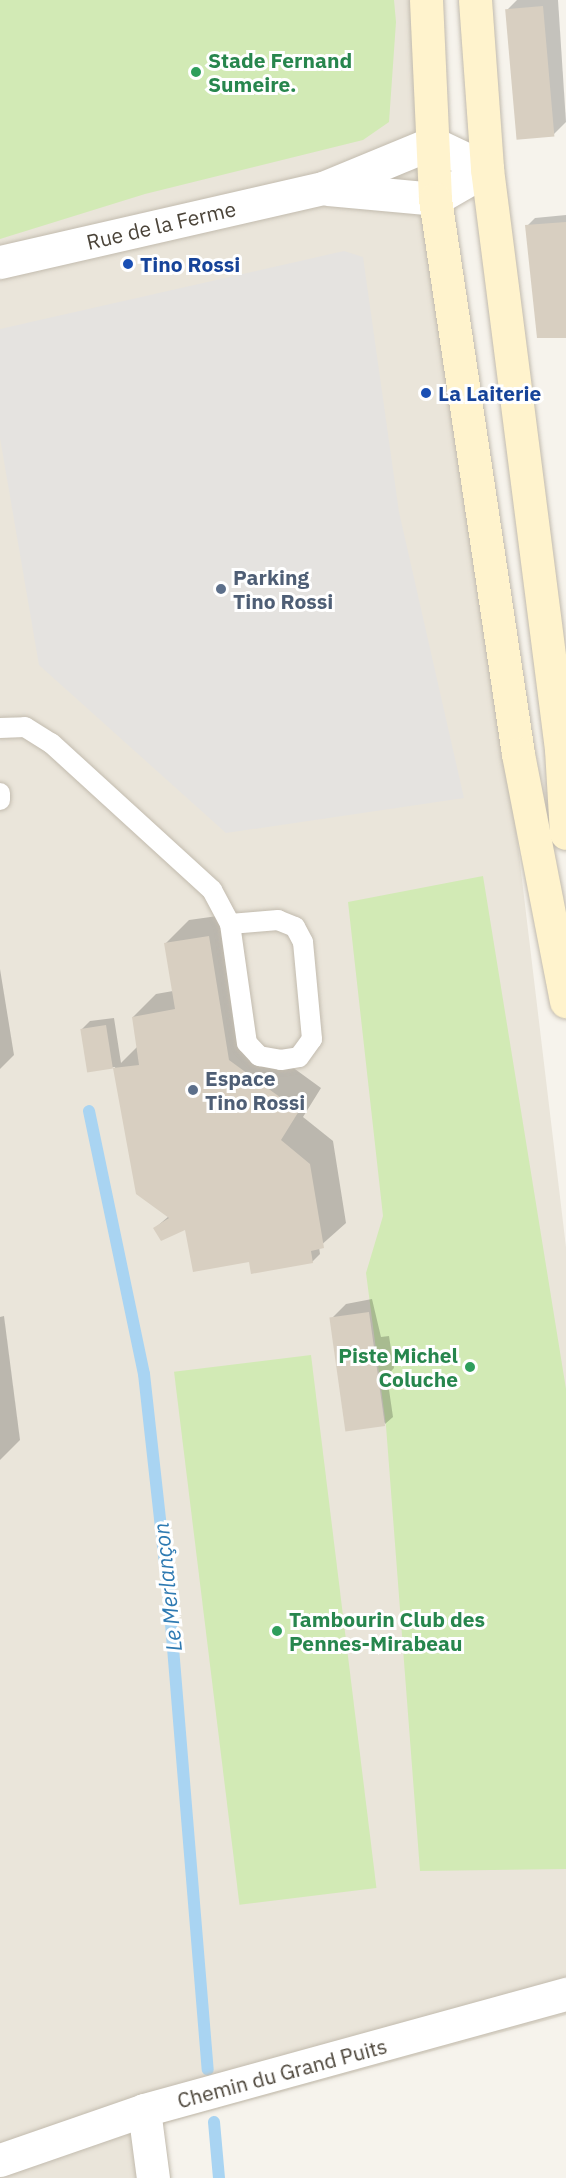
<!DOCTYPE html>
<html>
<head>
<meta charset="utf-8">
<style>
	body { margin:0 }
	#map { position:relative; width:566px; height:2178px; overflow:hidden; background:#f6f3ec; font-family:"IBM Plex Sans",sans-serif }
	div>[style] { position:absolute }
	.residential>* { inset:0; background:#eae5da }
	.green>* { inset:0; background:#d2eab5; transform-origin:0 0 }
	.parking>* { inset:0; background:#e5e3e0 }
	.shadow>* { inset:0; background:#0003 }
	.stream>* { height:12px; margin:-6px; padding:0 6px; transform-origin:6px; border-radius:6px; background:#a9d4f2 }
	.building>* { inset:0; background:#d8cfc1; transform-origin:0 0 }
	.roads { filter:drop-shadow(0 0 2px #c2bbae) drop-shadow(0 0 2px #c2bbae) }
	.service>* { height:20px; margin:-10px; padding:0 10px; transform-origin:10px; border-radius:10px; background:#fff }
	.minor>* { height:33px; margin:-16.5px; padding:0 16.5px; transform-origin:16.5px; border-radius:16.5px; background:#fff }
	.tertiary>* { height:33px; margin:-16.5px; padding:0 16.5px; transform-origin:16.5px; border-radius:16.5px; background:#fff }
	.secondary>* { height:33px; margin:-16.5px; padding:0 16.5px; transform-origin:16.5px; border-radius:16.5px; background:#fff3cd }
	.dots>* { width:16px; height:16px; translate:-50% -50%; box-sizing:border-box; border:3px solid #fff; border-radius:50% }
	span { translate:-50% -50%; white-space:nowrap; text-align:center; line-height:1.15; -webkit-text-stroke:6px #fff; paint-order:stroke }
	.leisure-label { font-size:21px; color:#27864d; font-weight:700 }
	.left { translate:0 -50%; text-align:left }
	.right { translate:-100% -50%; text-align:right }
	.street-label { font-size:21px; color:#4b4439 }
	.transit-label { font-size:21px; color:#164399; font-weight:700 }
	.service-label { font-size:21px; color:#4e5e75; font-weight:700 }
	.water-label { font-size:22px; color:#2e7ab2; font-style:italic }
</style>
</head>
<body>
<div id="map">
	<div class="residential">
		<i style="clip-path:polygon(0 0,428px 0,446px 245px,566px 1247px,566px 2015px,163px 2124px,171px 2178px,0 2178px)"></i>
	</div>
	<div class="green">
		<i style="clip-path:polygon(0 0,394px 0,396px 22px,389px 122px,363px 140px,145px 194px,0 239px)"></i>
		<i style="clip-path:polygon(483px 876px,566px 1389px,566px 1869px,420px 1871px,386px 1426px,366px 1273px,383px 1216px,348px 902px)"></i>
		<i style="left:311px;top:1355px;width:537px;height:138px;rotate:83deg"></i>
	</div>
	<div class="parking">
		<i style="clip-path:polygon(344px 251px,363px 257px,399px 512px,464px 798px,226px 833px,39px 665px,0 438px,0 329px)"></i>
	</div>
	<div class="shadow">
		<i style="clip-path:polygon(517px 0,558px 0,566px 122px,554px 134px,506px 11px)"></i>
		<i style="clip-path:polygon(566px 215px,566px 336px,527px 226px,535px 218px)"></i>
		<i style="clip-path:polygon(232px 914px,251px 1037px,321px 1088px,303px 1117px,333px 1141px,346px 1223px,319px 1247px,320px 1254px,312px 1262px,250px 1262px,186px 1229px,155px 1228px,169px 1216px,137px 1193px,115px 1067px,89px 1070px,82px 1029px,90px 1021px,114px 1018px,121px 1063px,138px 1046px,133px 1017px,156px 994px,173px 991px,166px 943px,189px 920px)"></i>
		<i style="clip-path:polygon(0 969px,14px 1055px,0 1069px)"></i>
		<i style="clip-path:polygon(372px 1299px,381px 1337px,389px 1336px,394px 1368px,387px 1376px,393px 1417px,385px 1424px,331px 1319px,346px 1304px)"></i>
		<i style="clip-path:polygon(4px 1316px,20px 1440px,0 1460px,0 1317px)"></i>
	</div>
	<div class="stream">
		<i style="left:89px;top:1111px;width:269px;rotate:78.2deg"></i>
		<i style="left:144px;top:1374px;width:226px;rotate:83.7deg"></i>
		<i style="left:169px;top:1599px;width:472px;rotate:85.3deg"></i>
		<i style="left:214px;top:2122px;width:56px;rotate:84.9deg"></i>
	</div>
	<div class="building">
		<i style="left:543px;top:6px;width:131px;height:38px;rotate:85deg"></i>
		<i style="clip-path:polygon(566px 222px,566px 338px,537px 338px,525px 225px)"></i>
		<i style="clip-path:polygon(209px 936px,229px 1060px,299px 1111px,281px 1140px,310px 1164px,324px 1248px,311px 1251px,313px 1263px,251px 1274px,249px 1262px,193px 1272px,185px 1230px,161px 1241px,153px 1228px,169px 1218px,136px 1194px,113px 1068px,139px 1065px,132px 1017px,175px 1009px,164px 943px)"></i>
		<i style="left:106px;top:1025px;width:44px;height:26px;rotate:81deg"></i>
		<i style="left:369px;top:1312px;width:115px;height:40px;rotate:82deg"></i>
	</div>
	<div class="roads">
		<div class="service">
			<i style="left:0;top:728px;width:25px;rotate:-2deg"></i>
			<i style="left:25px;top:727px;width:31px;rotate:32deg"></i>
			<i style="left:51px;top:743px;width:218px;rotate:42.4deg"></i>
			<i style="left:212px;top:890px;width:38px;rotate:62deg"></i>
			<i style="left:230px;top:924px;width:120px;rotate:81.9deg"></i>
			<i style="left:247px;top:1043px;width:18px;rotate:47deg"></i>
			<i style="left:259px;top:1056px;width:22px;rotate:10deg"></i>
			<i style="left:281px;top:1060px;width:18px;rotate:-9deg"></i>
			<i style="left:299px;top:1057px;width:22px;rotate:-54deg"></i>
			<i style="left:312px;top:1039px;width:97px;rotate:-95.3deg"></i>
			<i style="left:303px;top:942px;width:17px;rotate:-118deg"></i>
			<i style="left:295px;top:927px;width:18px;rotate:-158deg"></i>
			<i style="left:278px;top:920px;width:48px;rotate:175.2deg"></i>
			<i style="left:0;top:793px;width:7px;rotate:90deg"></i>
		</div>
		<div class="minor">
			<i style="left:144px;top:2110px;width:69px;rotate:82.5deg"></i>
			<i style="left:0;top:2160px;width:152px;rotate:-19.1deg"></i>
			<i style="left:144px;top:2110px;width:438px;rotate:-15.4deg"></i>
		</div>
		<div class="tertiary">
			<i style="left:328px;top:189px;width:107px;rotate:5.3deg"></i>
			<i style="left:435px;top:199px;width:60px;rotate:-30deg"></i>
			<i style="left:0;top:262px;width:331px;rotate:-12.9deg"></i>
			<i style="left:323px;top:188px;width:118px;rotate:-22.4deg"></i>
			<i style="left:432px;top:143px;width:61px;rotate:25.3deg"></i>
		</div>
		<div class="secondary">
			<i style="left:426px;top:0;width:199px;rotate:87.4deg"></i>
			<i style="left:435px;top:199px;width:561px;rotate:81.49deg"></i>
			<i style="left:518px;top:754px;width:252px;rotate:79deg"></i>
			<i style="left:475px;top:0;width:169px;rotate:85.9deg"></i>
			<i style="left:487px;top:169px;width:585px;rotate:82.73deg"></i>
			<i style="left:561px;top:749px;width:84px;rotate:86.6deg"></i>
		</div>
	</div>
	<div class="dots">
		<i style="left:196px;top:72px;background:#2e9e5b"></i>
		<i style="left:128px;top:264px;background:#1a4fb4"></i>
		<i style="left:426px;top:393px;background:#1a4fb4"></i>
		<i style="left:221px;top:589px;background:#5c6f8a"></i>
		<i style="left:193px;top:1090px;background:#5c6f8a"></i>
		<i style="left:470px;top:1367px;background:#2e9e5b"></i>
		<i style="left:277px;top:1631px;background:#2e9e5b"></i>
	</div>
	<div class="leisure-label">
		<span class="left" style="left:208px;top:72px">Stade Fernand<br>Sumeire.</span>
		<span class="right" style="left:458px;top:1367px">Piste Michel<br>Coluche</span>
		<span class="left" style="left:289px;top:1631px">Tambourin Club des<br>Pennes-Mirabeau</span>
	</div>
	<div class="street-label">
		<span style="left:161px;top:225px;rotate:-13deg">Rue de la Ferme</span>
		<span style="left:282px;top:2073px;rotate:-15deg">Chemin du Grand Puits</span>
	</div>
	<div class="transit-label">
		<span class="left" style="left:140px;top:264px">Tino Rossi</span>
		<span class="left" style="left:438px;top:393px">La Laiterie</span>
	</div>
	<div class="service-label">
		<span class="left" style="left:233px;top:589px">Parking<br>Tino Rossi</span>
		<span class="left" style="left:205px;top:1090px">Espace<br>Tino Rossi</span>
	</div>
	<div class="water-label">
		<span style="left:167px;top:1587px;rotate:-96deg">Le Merlançon</span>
	</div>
</div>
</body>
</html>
